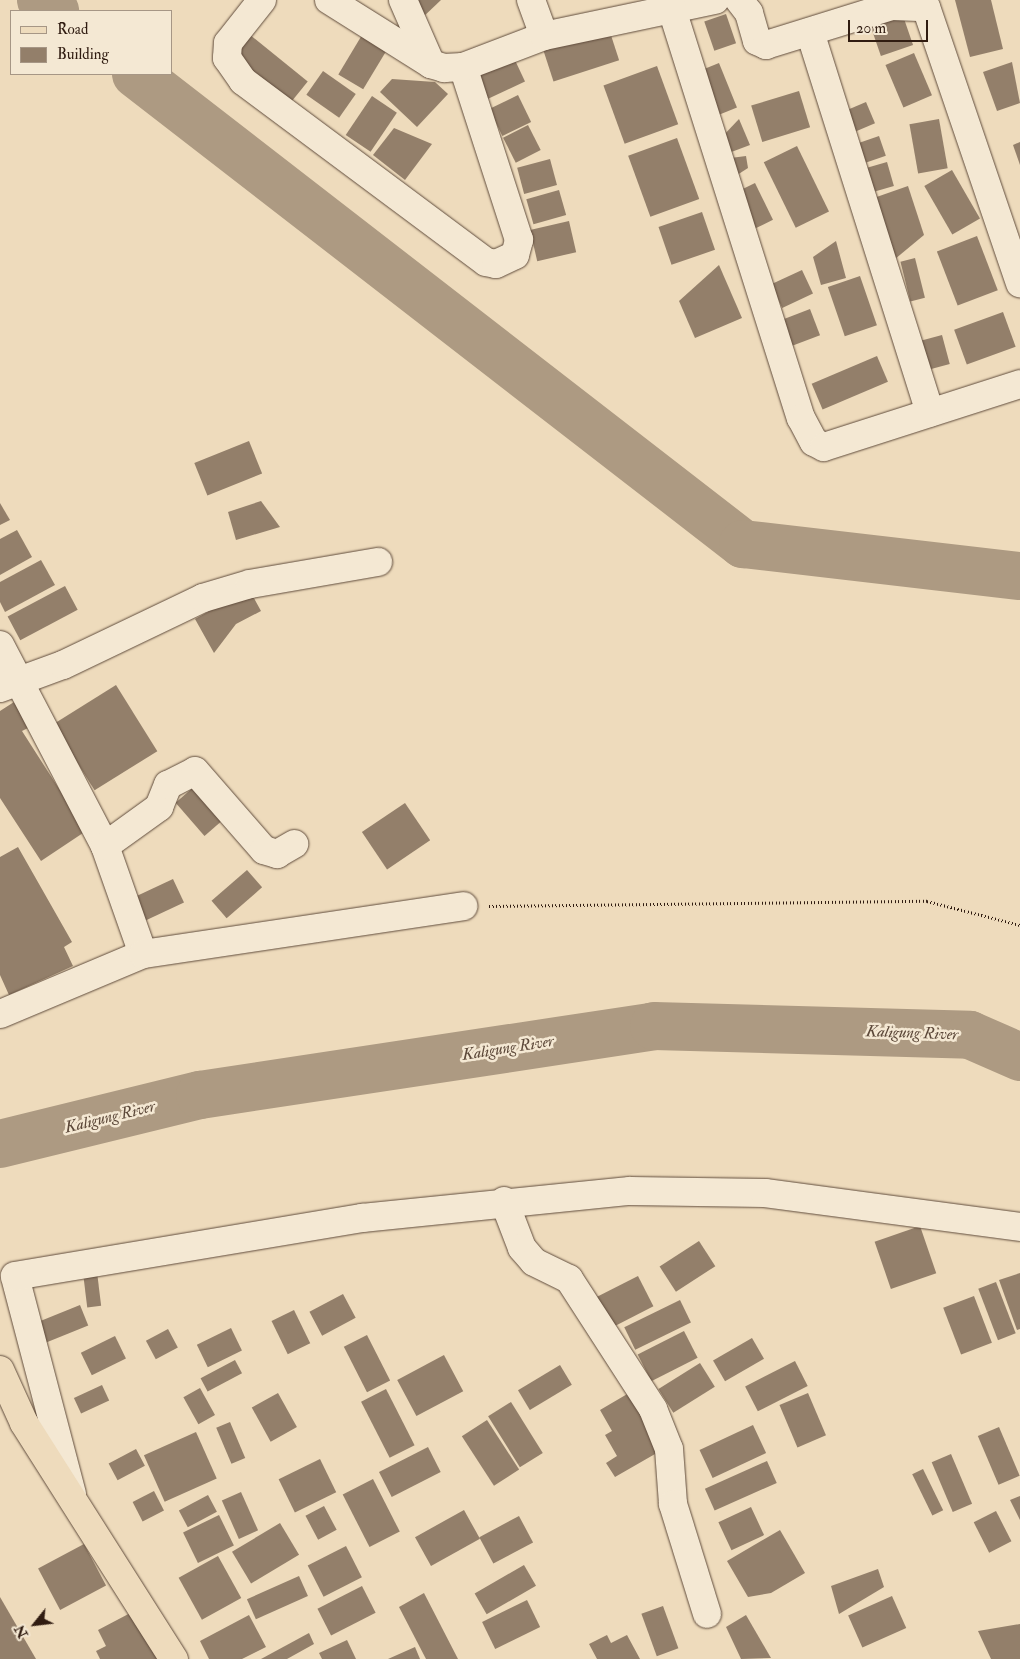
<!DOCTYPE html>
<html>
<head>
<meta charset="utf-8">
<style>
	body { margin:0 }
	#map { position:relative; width:1020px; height:1659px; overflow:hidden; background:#eedbbc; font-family:"IM FELL Double Pica",serif }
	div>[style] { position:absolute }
	.river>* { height:48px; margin:-24px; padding:0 24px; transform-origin:24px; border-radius:24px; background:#ad9a82 }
	.building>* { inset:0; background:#937f6a; transform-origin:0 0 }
	.path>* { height:3px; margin-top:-1.5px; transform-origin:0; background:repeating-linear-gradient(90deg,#301c11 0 1px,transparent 0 3.5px) }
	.roads { filter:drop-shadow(0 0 1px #604c3c) drop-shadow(0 0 1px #604c3c) }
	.minor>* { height:28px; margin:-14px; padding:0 14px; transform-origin:14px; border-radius:14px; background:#f4e8d3 }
	.major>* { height:28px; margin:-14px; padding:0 14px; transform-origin:14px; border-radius:14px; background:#eedbbc }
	span { translate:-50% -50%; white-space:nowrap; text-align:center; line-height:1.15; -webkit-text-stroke:5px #f4e8d3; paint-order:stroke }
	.water-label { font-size:16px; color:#5c4839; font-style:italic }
	.legend { position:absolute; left:10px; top:10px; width:162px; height:65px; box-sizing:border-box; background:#f4e8d3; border:1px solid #a69685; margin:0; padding:6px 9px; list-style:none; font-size:15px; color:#301c11 }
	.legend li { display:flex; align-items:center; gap:10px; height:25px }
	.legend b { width:25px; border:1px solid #a69685 }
	.north { position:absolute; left:10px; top:1599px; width:50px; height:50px; -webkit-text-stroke:4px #f4e8d3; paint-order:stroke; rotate:241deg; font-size:14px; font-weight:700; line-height:20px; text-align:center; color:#301c11 }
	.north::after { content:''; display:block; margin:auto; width:18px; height:22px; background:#301c11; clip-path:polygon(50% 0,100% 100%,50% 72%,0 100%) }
	.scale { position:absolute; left:848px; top:20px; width:80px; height:22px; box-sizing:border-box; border:2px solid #301c11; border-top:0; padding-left:6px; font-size:15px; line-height:18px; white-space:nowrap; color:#301c11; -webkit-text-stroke:4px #f4e8d3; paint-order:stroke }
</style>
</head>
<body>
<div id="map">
	<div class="river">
		<i style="left:41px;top:0;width:18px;rotate:38deg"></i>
		<i style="left:136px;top:74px;width:768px;rotate:37.75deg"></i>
		<i style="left:743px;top:544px;width:279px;rotate:6.6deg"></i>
		<i style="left:0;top:1144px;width:206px;rotate:-13.8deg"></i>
		<i style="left:200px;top:1095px;width:459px;rotate:-8.6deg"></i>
		<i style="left:654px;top:1026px;width:316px;rotate:1.6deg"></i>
		<i style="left:970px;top:1035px;width:55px;rotate:23.7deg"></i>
	</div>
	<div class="building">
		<i style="clip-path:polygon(412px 0,441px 0,421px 19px)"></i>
		<i style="clip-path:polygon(955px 0,991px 0,1003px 49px,970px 57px)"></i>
		<i style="left:901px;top:10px;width:37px;height:34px;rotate:71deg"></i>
		<i style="left:726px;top:14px;width:31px;height:23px;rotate:71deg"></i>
		<i style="left:608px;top:26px;width:36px;height:69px;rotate:72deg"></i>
		<i style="left:244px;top:30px;width:82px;height:26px;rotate:39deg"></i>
		<i style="left:362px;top:35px;width:29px;height:46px;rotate:31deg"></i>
		<i style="left:914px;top:53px;width:46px;height:31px;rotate:67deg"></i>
		<i style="left:514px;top:58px;width:26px;height:43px;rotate:65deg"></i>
		<i style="clip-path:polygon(1012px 62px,1020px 103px,997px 111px,983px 72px)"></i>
		<i style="left:719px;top:63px;width:48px;height:24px;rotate:68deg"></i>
		<i style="left:657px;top:66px;width:62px;height:57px;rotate:70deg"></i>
		<i style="left:323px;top:71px;width:40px;height:29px;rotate:35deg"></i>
		<i style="clip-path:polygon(392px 79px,435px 82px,448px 94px,417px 127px,380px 92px)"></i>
		<i style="left:799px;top:91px;width:38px;height:50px;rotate:73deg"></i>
		<i style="left:518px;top:95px;width:30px;height:32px;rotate:64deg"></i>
		<i style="left:372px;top:96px;width:30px;height:47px;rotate:34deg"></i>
		<i style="left:866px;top:102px;width:23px;height:23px;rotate:67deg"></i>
		<i style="clip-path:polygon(739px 119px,750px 145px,726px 154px,720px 139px)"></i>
		<i style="left:939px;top:119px;width:50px;height:30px;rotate:80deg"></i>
		<i style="left:528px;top:125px;width:28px;height:28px;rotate:63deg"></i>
		<i style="clip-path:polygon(394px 128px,432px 144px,405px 180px,373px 155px)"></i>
		<i style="left:879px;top:136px;width:21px;height:23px;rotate:71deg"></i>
		<i style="left:677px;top:138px;width:65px;height:52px;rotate:70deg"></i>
		<i style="clip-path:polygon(1020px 142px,1020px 165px,1013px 145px)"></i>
		<i style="left:797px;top:146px;width:73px;height:37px;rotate:64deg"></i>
		<i style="clip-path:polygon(746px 156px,748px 168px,734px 177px,723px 159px)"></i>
		<i style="left:550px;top:159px;width:27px;height:34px;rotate:75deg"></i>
		<i style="left:887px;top:162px;width:25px;height:27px;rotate:74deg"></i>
		<i style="left:952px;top:170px;width:56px;height:32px;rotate:60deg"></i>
		<i style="left:755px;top:183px;width:41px;height:21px;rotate:64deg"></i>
		<i style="clip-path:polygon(908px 186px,924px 235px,889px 264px,868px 200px)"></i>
		<i style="left:559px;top:190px;width:26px;height:34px;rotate:74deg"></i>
		<i style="left:702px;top:212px;width:40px;height:46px;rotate:71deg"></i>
		<i style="left:569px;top:221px;width:32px;height:40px;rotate:77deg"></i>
		<i style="left:977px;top:236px;width:58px;height:43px;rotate:69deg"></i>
		<i style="clip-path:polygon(836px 241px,846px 278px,821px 285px,813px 257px)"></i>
		<i style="left:915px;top:258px;width:41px;height:15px;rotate:76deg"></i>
		<i style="clip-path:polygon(719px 265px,742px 318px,695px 338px,679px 301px)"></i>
		<i style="left:802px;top:270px;width:26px;height:34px;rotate:65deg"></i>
		<i style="left:860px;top:276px;width:52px;height:34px;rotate:71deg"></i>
		<i style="left:810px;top:309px;width:28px;height:34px;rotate:69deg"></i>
		<i style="left:1003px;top:312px;width:37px;height:52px;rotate:70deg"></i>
		<i style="left:942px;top:335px;width:30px;height:25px;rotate:75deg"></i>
		<i style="left:877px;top:356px;width:28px;height:71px;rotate:67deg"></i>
		<i style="left:249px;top:441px;width:35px;height:59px;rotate:68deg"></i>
		<i style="clip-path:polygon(261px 501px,280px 527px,236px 540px,228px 512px)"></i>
		<i style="clip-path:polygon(0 503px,10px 520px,0 525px)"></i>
		<i style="clip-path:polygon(17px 530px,32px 557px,0 575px,0 539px)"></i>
		<i style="clip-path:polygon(41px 560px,55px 585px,5px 612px,0 602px,0 582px)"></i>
		<i style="left:65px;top:586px;width:27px;height:65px;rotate:62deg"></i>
		<i style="clip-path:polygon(249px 589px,261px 611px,236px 624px,214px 653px,195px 619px)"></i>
		<i style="left:116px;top:685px;width:78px;height:74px;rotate:58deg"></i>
		<i style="clip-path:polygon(14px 702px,30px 727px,22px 731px,86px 831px,41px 861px,0 798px,0 711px)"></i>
		<i style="left:196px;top:785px;width:44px;height:27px;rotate:49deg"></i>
		<i style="left:405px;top:803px;width:45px;height:52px;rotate:56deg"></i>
		<i style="clip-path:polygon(18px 847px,72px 942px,64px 947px,73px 966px,9px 995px,0 975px,0 857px)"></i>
		<i style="left:247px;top:870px;width:23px;height:47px;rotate:49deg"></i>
		<i style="left:173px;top:879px;width:26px;height:43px;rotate:65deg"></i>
		<i style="left:920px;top:1226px;width:50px;height:48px;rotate:71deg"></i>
		<i style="left:699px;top:1241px;width:30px;height:47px;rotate:57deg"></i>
		<i style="left:97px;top:1272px;width:34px;height:14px;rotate:83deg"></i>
		<i style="clip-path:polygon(1020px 1273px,1020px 1329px,1017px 1330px,999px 1280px)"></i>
		<i style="left:638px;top:1276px;width:34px;height:47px;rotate:63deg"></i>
		<i style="left:996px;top:1282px;width:55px;height:19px;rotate:69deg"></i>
		<i style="left:343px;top:1294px;width:27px;height:38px;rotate:62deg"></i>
		<i style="left:974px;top:1296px;width:50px;height:33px;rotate:69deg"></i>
		<i style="left:680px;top:1300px;width:25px;height:62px;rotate:64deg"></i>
		<i style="left:80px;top:1305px;width:22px;height:46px;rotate:68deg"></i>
		<i style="left:294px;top:1310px;width:37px;height:25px;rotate:64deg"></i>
		<i style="left:231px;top:1328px;width:25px;height:38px;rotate:64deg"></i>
		<i style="left:168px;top:1329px;width:21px;height:25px;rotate:62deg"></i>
		<i style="left:684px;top:1331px;width:30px;height:52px;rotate:63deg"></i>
		<i style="left:367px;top:1335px;width:51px;height:26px;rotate:63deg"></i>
		<i style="left:115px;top:1336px;width:25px;height:38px;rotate:64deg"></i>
		<i style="left:752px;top:1338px;width:24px;height:45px;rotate:60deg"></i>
		<i style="left:444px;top:1355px;width:41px;height:53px;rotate:62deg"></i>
		<i style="left:235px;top:1360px;width:15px;height:39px;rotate:62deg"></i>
		<i style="left:795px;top:1361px;width:28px;height:56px;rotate:63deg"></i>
		<i style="left:700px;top:1363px;width:28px;height:49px;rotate:58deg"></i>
		<i style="left:560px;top:1365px;width:23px;height:49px;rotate:59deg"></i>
		<i style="left:102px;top:1385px;width:17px;height:31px;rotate:65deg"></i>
		<i style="left:200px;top:1388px;width:31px;height:19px;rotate:61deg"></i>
		<i style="left:386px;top:1389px;width:63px;height:28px;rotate:63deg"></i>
		<i style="left:278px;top:1393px;width:39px;height:30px;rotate:61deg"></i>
		<i style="clip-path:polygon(629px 1393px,662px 1450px,615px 1477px,606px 1463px,617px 1456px,605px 1435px,612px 1431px,600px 1410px)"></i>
		<i style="left:808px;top:1393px;width:46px;height:31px;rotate:67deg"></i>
		<i style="left:511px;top:1402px;width:60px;height:27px;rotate:58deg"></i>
		<i style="left:487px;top:1420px;width:59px;height:30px;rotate:57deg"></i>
		<i style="left:230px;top:1422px;width:39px;height:15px;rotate:67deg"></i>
		<i style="left:753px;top:1425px;width:31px;height:59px;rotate:65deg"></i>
		<i style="left:999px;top:1427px;width:53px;height:23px;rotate:67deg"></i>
		<i style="left:196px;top:1432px;width:51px;height:57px;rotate:66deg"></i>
		<i style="left:428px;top:1447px;width:28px;height:55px;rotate:63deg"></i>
		<i style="left:136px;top:1449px;width:19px;height:31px;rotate:62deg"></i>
		<i style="left:951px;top:1454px;width:54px;height:21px;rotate:67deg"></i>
		<i style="left:320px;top:1459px;width:37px;height:46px;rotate:64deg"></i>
		<i style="left:767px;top:1461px;width:24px;height:68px;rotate:66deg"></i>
		<i style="left:923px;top:1469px;width:46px;height:12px;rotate:64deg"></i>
		<i style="left:373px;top:1479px;width:59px;height:34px;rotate:63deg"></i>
		<i style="left:154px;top:1491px;width:22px;height:24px;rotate:63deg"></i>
		<i style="left:241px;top:1492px;width:42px;height:21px;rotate:66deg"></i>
		<i style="left:208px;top:1495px;width:19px;height:33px;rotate:62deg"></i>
		<i style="clip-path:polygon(1020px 1496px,1020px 1520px,1010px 1500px)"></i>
		<i style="left:324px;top:1506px;width:27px;height:21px;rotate:62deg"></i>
		<i style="left:751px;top:1507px;width:31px;height:36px;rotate:65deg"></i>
		<i style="left:464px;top:1510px;width:33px;height:56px;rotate:61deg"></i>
		<i style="left:996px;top:1511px;width:34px;height:25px;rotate:63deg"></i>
		<i style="left:219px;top:1515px;width:34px;height:40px;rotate:64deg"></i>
		<i style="left:519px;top:1516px;width:30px;height:45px;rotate:62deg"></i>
		<i style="left:280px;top:1523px;width:37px;height:56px;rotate:59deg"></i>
		<i style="clip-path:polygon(780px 1530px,805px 1573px,771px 1593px,748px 1597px,727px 1561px)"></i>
		<i style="left:84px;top:1544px;width:47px;height:52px;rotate:62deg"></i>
		<i style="left:346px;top:1546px;width:35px;height:43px;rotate:63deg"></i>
		<i style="left:218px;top:1556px;width:48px;height:45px;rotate:61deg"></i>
		<i style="left:524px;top:1565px;width:24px;height:57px;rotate:60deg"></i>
		<i style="clip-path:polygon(878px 1569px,884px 1587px,839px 1614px,831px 1586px)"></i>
		<i style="left:299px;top:1576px;width:22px;height:57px;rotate:66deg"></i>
		<i style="left:362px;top:1586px;width:30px;height:50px;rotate:63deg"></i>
		<i style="clip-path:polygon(424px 1593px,458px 1659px,426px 1659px,399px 1607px)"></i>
		<i style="left:892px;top:1596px;width:35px;height:48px;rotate:66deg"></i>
		<i style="clip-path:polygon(0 1597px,36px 1659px,0 1659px)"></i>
		<i style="left:527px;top:1600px;width:30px;height:50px;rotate:64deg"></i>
		<i style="left:663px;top:1606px;width:45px;height:23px;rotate:70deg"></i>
		<i style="clip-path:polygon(136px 1610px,161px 1659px,100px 1659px,96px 1651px,106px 1646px,98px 1630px)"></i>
		<i style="clip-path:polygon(249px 1615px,266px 1647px,242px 1659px,209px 1659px,200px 1641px)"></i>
		<i style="clip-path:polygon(746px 1615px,771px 1658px,741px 1659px,726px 1627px)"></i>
		<i style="clip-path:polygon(1020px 1624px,1020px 1659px,991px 1659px,978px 1631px)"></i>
		<i style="clip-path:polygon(309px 1633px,314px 1644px,287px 1659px,261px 1659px)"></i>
		<i style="clip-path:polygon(607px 1635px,611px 1643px,627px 1635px,640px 1659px,597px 1659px,589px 1644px)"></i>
		<i style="clip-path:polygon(347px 1640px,356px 1659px,322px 1659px,319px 1653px)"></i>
		<i style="clip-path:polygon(415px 1647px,420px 1659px,388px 1659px)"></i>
	</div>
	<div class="path">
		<i style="left:489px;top:906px;width:438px;rotate:-0.7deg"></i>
		<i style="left:927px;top:901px;width:96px;rotate:14.5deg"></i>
	</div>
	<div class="roads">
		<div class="minor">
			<i style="left:262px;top:0;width:55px;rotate:128.3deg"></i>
			<i style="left:228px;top:43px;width:15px;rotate:94deg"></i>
			<i style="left:227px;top:58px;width:28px;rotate:55deg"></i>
			<i style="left:243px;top:81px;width:303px;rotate:36.7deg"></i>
			<i style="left:486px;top:262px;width:10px;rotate:11deg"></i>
			<i style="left:496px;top:264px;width:21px;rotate:-25deg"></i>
			<i style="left:515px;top:255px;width:16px;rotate:-75deg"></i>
			<i style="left:519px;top:240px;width:182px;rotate:-107.9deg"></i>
			<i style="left:329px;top:0;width:120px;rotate:32.1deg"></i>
			<i style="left:431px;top:64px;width:14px;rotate:17deg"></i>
			<i style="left:444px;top:68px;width:19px;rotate:-3deg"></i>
			<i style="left:463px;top:67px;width:87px;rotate:-20.9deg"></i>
			<i style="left:544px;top:36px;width:175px;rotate:-11.9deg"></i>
			<i style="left:403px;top:0;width:70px;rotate:66.4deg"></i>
			<i style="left:531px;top:0;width:38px;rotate:70deg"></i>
			<i style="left:669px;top:0;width:438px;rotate:72.5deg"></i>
			<i style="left:801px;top:418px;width:27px;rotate:62deg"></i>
			<i style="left:814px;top:442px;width:11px;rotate:27deg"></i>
			<i style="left:824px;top:447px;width:206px;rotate:-17.8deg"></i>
			<i style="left:739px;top:0;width:16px;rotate:52deg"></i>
			<i style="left:749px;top:13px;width:29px;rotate:74deg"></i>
			<i style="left:757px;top:41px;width:10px;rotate:24deg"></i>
			<i style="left:766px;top:45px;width:132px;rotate:-17.2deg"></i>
			<i style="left:892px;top:6px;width:34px;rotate:2deg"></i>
			<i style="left:926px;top:7px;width:292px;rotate:71.2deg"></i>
			<i style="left:810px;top:32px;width:399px;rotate:72.5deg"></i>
			<i style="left:0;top:645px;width:227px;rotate:62.4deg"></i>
			<i style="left:105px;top:846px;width:114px;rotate:70.6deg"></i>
			<i style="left:143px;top:954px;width:155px;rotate:157.2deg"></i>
			<i style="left:0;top:688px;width:67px;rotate:-20.1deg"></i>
			<i style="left:63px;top:665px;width:155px;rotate:-25.6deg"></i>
			<i style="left:203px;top:598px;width:49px;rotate:-16.6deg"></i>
			<i style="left:250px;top:584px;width:130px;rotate:-9.8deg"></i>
			<i style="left:105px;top:846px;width:67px;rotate:-35.8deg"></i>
			<i style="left:159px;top:807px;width:24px;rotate:-68deg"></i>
			<i style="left:168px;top:785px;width:30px;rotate:-27deg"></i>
			<i style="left:195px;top:771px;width:105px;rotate:48.9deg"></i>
			<i style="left:264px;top:850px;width:14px;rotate:17deg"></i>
			<i style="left:277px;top:854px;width:20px;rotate:-30deg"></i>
			<i style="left:143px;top:954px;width:324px;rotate:-8.5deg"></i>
			<i style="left:504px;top:1201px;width:50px;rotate:69deg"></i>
			<i style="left:522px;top:1248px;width:18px;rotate:49deg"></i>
			<i style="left:534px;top:1262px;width:39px;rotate:26deg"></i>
			<i style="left:569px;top:1279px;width:155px;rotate:57.1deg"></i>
			<i style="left:653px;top:1409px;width:43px;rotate:68.2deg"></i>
			<i style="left:669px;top:1449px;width:55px;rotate:85.8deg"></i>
			<i style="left:673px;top:1504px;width:115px;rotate:72.8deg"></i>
			<i style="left:72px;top:1494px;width:225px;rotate:-104.7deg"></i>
			<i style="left:15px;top:1276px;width:352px;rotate:-9.5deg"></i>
			<i style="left:362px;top:1218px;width:269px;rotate:-5.8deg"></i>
			<i style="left:630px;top:1191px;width:135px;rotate:0.8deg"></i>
			<i style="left:765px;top:1193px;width:257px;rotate:7.6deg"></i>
		</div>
		<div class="major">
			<i style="left:0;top:1370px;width:58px;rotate:65.6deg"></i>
			<i style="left:24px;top:1423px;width:280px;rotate:57.6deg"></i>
		</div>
	</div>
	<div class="water-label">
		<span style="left:912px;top:1033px;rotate:2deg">Kaligung River</span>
		<span style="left:508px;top:1048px;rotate:-9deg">Kaligung River</span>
		<span style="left:110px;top:1117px;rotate:-14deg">Kaligung River</span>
	</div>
	<ul class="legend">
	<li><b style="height:6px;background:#eedbbc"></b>Road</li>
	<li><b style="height:14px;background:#937f6a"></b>Building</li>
	</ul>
	<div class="north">N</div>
	<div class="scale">20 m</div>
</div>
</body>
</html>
